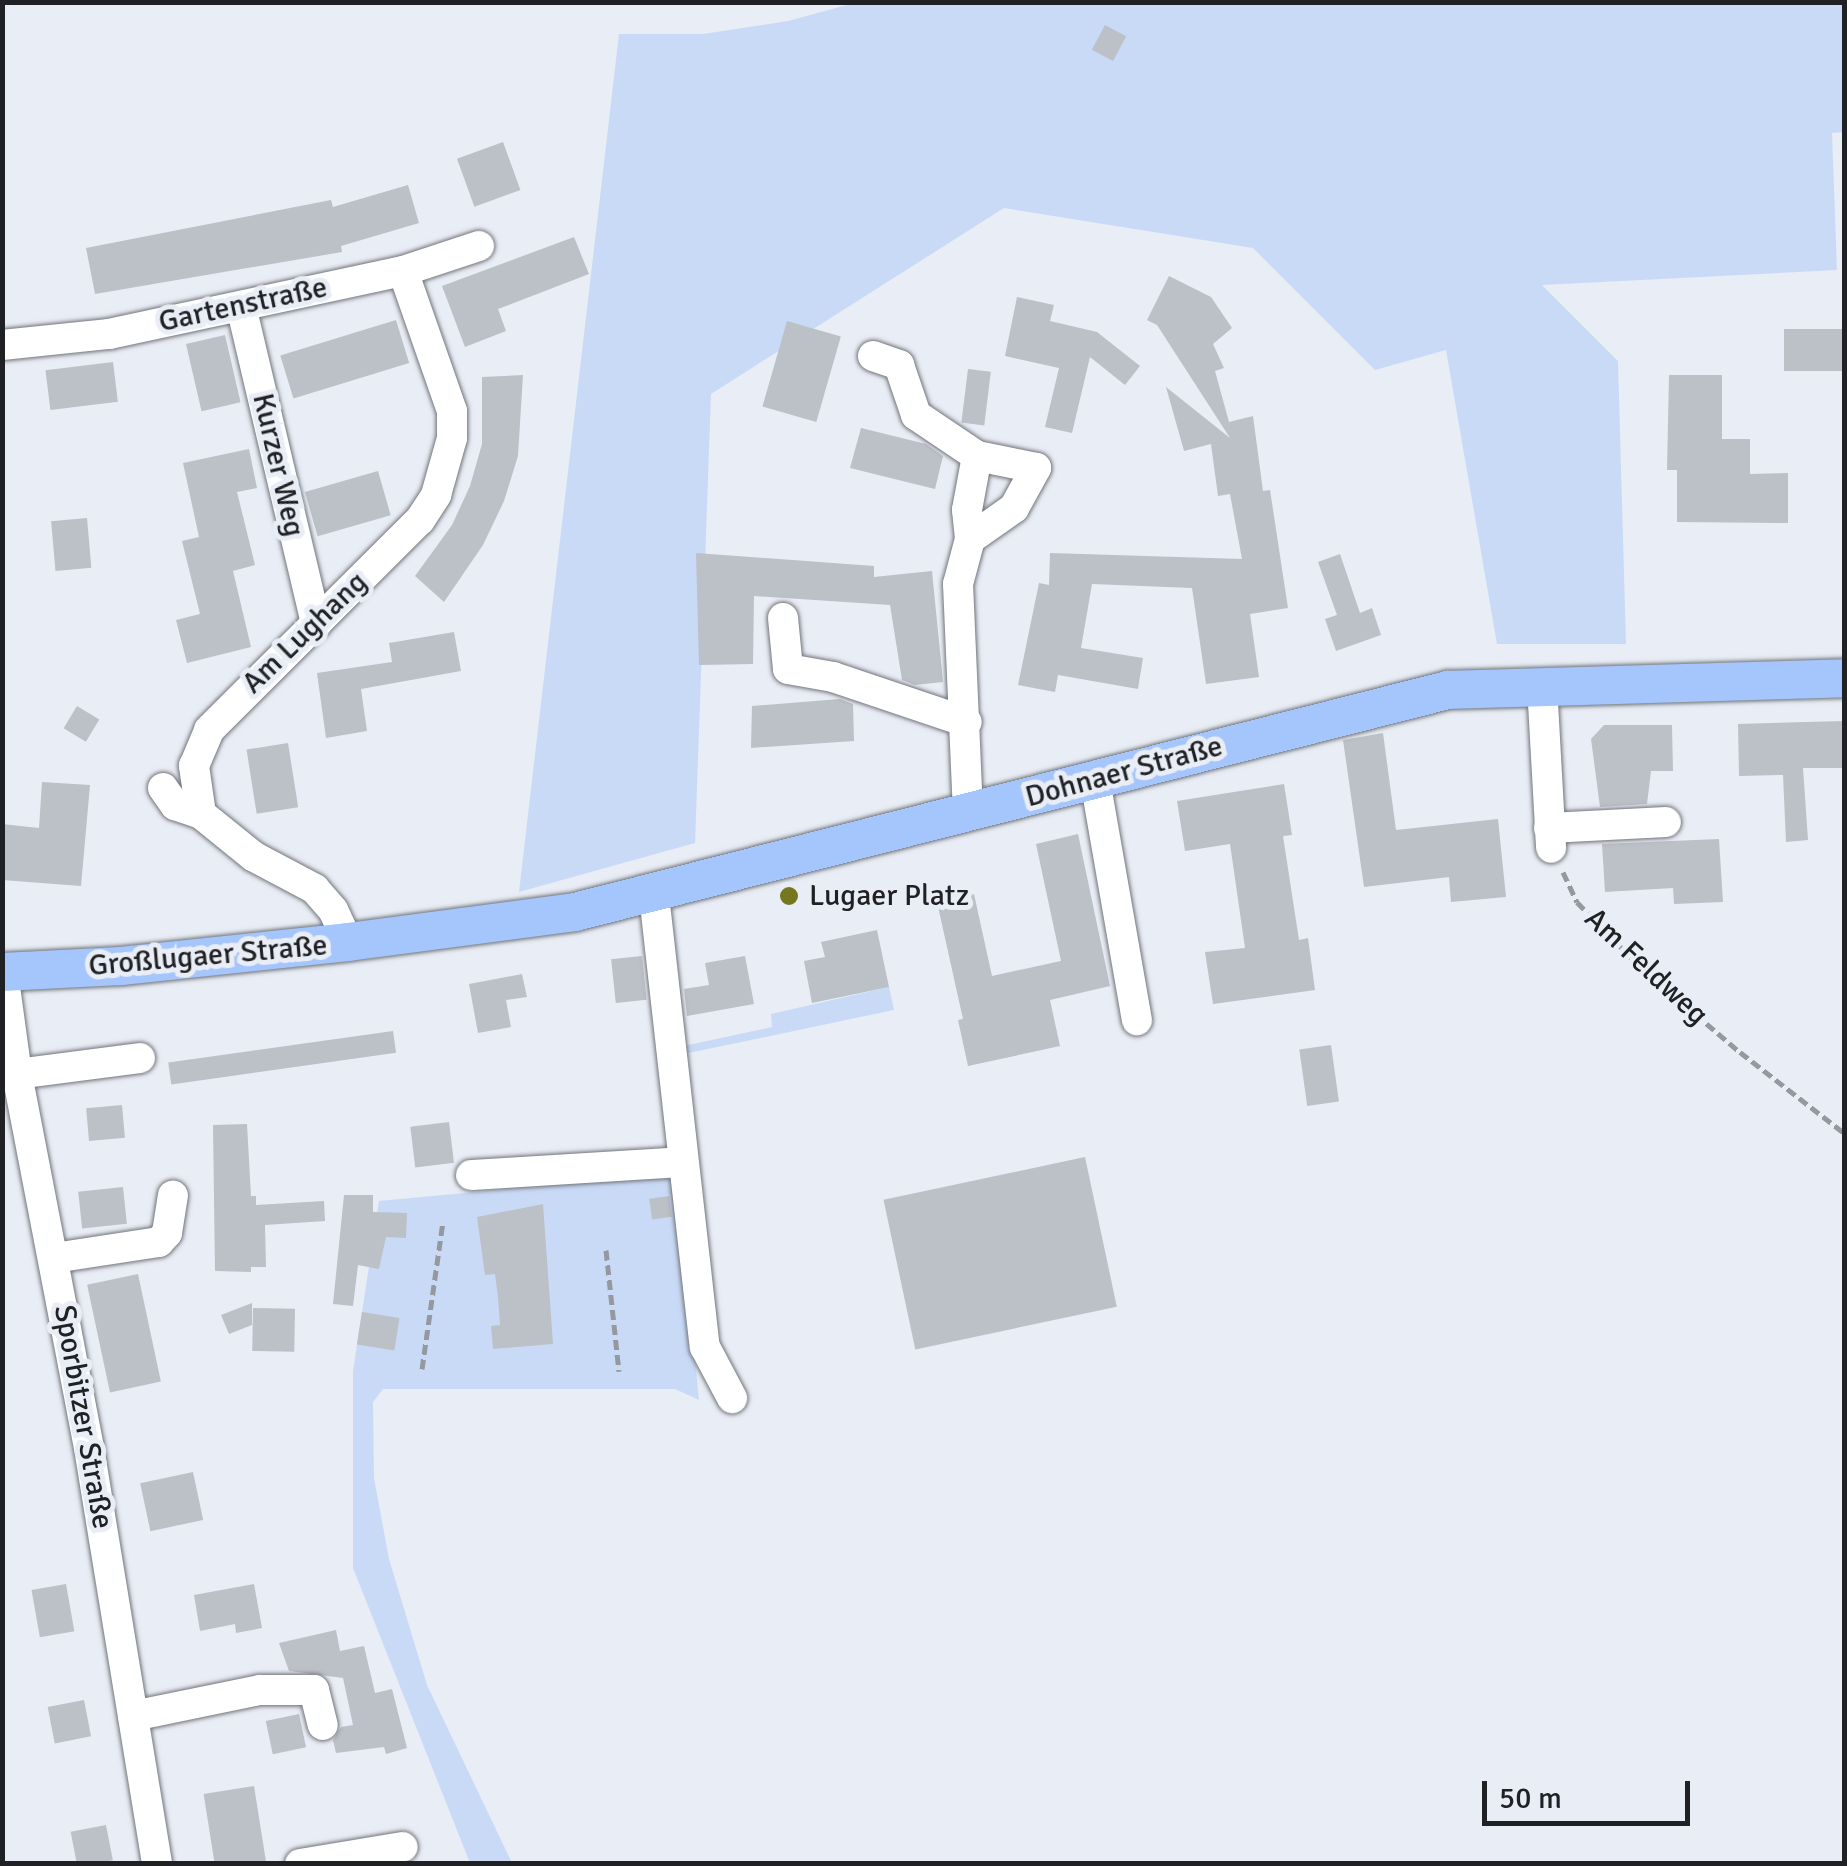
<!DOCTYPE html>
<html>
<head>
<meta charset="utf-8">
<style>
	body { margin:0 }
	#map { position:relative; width:1847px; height:1866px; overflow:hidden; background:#e9edf5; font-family:Signika,sans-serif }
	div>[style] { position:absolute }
	.green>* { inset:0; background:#c9daf7 }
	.building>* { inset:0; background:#bcc0c7; transform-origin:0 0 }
	.path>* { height:5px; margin-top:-2.5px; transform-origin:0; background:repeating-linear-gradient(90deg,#95989e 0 10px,transparent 0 15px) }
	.roads { filter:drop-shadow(0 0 2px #71757b) drop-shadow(0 0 2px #71757b) }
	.minor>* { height:30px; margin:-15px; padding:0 15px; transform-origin:15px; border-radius:15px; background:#fff }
	.major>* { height:38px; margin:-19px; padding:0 19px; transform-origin:19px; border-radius:19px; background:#a5c5fd }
	.dots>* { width:28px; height:28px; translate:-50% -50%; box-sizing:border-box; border:5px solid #e9edf5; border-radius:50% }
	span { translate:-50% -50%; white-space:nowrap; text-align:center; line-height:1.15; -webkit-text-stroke:10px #e9edf5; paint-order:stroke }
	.street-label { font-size:30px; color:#202124 }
	.poi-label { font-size:30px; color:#202124 }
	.left { translate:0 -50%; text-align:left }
	.frame { position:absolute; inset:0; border:5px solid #202124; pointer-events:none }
	.scale { position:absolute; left:1482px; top:1781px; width:208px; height:45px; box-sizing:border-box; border:5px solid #202124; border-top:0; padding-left:12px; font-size:30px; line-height:35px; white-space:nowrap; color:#202124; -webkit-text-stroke:8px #e9edf5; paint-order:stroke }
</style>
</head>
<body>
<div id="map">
	<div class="green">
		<i style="clip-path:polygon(858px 2px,1844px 3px,1844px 132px,1832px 133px,1837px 270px,1542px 285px,1618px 361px,1626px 644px,1497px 644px,1446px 350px,1375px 370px,1253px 248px,1004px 208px,711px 394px,695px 843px,519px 892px,619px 34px,703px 34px,788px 21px)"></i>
		<i style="clip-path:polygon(889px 987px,894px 1010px,679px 1055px,679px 1047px,772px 1027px,771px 1014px)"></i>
		<i style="clip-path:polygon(677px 1173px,699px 1400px,675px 1389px,383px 1389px,373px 1402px,374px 1478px,389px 1559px,427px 1685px,512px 1863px,470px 1863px,353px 1568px,353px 1371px,379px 1201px)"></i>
	</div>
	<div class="building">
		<i style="left:1105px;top:25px;width:24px;height:28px;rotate:28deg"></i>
		<i style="left:503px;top:142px;width:51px;height:49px;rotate:70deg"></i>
		<i style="clip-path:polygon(408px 185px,419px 223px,341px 246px,342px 252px,95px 294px,86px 248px,331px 200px,333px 207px)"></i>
		<i style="clip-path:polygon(574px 237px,589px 274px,498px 309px,506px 331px,465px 347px,442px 286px)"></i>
		<i style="clip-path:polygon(1169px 276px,1211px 297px,1232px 328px,1213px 344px,1224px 368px,1215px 371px,1229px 422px,1253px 416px,1263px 491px,1270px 490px,1288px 608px,1250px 614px,1259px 677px,1206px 684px,1192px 588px,1092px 584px,1081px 648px,1143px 658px,1138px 689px,1058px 675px,1055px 692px,1018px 685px,1039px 583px,1049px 585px,1050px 553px,1242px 559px,1230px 494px,1218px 496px,1211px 444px,1184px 451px,1166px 387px,1230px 438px,1157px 325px,1147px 320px)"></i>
		<i style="clip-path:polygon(1017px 297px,1054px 305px,1050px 321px,1097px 332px,1140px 366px,1125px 385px,1090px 357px,1072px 433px,1045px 427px,1059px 368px,1005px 356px)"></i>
		<i style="left:396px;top:320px;width:45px;height:121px;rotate:73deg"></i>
		<i style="left:787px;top:321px;width:56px;height:89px;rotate:16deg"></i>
		<i style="left:1844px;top:329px;width:42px;height:60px;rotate:90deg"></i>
		<i style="left:225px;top:335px;width:69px;height:40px;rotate:77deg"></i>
		<i style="left:113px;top:362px;width:40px;height:68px;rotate:83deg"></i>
		<i style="left:968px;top:369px;width:23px;height:54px;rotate:7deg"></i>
		<i style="clip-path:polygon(523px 375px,518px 456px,504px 501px,483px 545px,444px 602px,415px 576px,452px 525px,470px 486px,482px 444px,482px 377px)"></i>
		<i style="clip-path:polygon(1669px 375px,1722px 375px,1722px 439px,1750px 439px,1750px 474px,1788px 473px,1788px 523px,1677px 522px,1677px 470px,1667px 470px)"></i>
		<i style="clip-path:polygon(861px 428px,926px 444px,943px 456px,935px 489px,850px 468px)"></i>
		<i style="clip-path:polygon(249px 449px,257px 488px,237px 492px,255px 565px,233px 571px,251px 647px,187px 663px,176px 620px,200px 614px,182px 541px,199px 537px,183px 463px)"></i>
		<i style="left:378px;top:471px;width:46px;height:76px;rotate:74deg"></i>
		<i style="left:87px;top:518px;width:50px;height:36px;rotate:85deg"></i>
		<i style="clip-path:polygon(696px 553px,874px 566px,874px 577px,932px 571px,943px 682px,915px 685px,902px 680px,890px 605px,754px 596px,753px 664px,699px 665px)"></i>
		<i style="clip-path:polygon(1340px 554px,1360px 613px,1372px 608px,1381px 635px,1336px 651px,1325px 619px,1337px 615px,1318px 562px)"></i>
		<i style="clip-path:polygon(454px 632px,461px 671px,361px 689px,367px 731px,326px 738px,317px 673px,392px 662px,389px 643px)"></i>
		<i style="clip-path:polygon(840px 699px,853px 704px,854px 741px,751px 748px,752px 706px)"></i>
		<i style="left:77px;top:706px;width:26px;height:26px;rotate:31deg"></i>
		<i style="clip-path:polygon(1844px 721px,1844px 768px,1803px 768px,1808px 840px,1786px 842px,1783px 775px,1739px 776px,1738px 724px)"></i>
		<i style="clip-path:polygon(1604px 725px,1672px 725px,1673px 771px,1651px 771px,1647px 804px,1600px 807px,1591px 739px)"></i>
		<i style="clip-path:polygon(1383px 733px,1396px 830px,1498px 819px,1506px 897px,1451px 902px,1449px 877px,1364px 887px,1343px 740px)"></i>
		<i style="left:288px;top:743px;width:65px;height:42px;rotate:81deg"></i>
		<i style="clip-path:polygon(42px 782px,90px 785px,81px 886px,2px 880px,2px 824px,39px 828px)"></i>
		<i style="clip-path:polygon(1284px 784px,1292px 835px,1283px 836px,1299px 940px,1308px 938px,1315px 990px,1213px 1004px,1205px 952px,1245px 948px,1230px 844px,1185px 851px,1177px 801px)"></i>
		<i style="clip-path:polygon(1078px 834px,1110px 986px,1050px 1000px,1060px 1046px,968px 1066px,958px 1020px,963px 1019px,937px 902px,974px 894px,992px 976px,1061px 961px,1036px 844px)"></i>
		<i style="clip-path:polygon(1719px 839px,1723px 902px,1674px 904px,1673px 888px,1605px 892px,1602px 844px)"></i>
		<i style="clip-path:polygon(877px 930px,889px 987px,812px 1003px,804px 961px,825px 957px,821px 942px)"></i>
		<i style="left:642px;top:956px;width:44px;height:31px;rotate:84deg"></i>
		<i style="clip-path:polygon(745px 956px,754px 1004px,687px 1016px,684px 989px,709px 985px,705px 963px)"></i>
		<i style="clip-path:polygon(522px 974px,527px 997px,506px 1000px,511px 1027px,478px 1033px,469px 984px)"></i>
		<i style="left:393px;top:1031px;width:22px;height:227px;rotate:82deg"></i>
		<i style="left:1331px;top:1045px;width:57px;height:32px;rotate:82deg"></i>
		<i style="left:122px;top:1105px;width:33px;height:36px;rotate:85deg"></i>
		<i style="left:449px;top:1122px;width:41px;height:39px;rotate:83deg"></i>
		<i style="clip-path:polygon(247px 1124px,251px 1196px,256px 1196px,256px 1205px,324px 1201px,325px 1221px,265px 1225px,266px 1267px,251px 1267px,251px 1272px,215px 1271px,213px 1125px)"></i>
		<i style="left:1085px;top:1157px;width:153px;height:206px;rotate:78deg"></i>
		<i style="left:123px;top:1187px;width:37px;height:45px;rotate:84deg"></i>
		<i style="clip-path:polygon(344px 1195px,373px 1195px,373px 1212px,407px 1213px,406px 1238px,386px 1237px,379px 1269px,358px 1265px,353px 1306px,333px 1304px)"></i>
		<i style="left:669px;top:1196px;width:21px;height:20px;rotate:82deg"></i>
		<i style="clip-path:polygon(543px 1204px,553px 1344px,493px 1349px,491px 1326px,500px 1325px,498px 1297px,495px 1274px,485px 1275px,477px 1217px)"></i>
		<i style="left:138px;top:1274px;width:110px;height:52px;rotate:78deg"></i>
		<i style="clip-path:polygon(252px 1303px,252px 1325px,229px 1334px,221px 1315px)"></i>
		<i style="left:253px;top:1308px;width:42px;height:43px;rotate:1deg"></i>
		<i style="left:362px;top:1312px;width:38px;height:33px;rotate:9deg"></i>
		<i style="left:193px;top:1472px;width:49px;height:54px;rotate:78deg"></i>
		<i style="left:66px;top:1584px;width:48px;height:35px;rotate:80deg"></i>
		<i style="clip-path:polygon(254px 1584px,262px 1628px,236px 1633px,235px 1624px,200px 1631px,194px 1595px)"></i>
		<i style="clip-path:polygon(336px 1630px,340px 1651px,364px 1646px,375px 1693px,392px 1689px,407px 1748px,386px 1754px,384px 1747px,336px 1753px,333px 1740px,341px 1727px,353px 1725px,343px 1678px,289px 1671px,279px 1643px)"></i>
		<i style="left:84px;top:1700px;width:37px;height:37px;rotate:79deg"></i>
		<i style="left:299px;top:1714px;width:34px;height:34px;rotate:78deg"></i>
		<i style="left:254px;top:1786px;width:79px;height:51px;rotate:81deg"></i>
		<i style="left:106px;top:1825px;width:36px;height:36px;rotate:79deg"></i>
	</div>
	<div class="path">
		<i style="left:1563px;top:872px;width:33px;rotate:65deg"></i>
		<i style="left:1577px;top:902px;width:88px;rotate:45.9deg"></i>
		<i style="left:1638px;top:965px;width:134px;rotate:40.5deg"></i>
		<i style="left:1740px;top:1052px;width:132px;rotate:37.9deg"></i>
		<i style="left:606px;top:1250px;width:122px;rotate:83.9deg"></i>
		<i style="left:422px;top:1369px;width:148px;rotate:-81.9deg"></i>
	</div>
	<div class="roads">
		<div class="minor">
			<i style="left:241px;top:306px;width:327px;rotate:76.7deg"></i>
			<i style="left:2px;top:345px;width:108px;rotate:-5.9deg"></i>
			<i style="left:109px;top:334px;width:301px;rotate:-12.1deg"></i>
			<i style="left:403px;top:271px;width:80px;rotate:-18.2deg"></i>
			<i style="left:873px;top:356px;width:28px;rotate:19deg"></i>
			<i style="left:899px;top:365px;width:53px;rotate:71.2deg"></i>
			<i style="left:916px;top:415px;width:73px;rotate:33.9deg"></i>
			<i style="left:783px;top:618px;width:51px;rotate:84.4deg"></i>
			<i style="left:788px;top:669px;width:46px;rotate:10.1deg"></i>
			<i style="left:833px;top:677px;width:141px;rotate:18.6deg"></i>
			<i style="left:1542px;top:685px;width:163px;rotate:86.8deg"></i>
			<i style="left:1095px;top:780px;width:244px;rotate:80.1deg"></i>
			<i style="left:163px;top:788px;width:21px;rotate:55deg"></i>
			<i style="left:175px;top:805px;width:28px;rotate:19deg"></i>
			<i style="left:968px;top:813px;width:229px;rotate:-92.5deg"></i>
			<i style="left:958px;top:584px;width:47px;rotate:-75.1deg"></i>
			<i style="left:970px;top:539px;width:54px;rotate:-35.2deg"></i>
			<i style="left:1014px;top:508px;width:46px;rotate:-61.2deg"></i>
			<i style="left:1036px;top:468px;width:60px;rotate:-168.5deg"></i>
			<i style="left:977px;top:456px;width:55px;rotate:100.5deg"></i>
			<i style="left:967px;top:510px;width:29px;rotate:84deg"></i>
			<i style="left:1549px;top:828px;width:117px;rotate:-2.9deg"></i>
			<i style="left:654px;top:895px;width:455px;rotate:83.6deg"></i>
			<i style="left:705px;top:1347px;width:58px;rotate:62.1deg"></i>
			<i style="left:348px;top:942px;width:35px;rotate:-115deg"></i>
			<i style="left:333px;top:910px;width:28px;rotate:-131deg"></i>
			<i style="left:315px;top:889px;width:70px;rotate:-152deg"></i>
			<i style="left:253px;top:856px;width:67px;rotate:-141.1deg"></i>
			<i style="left:201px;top:814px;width:49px;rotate:-98.3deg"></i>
			<i style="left:194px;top:766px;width:39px;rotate:-67deg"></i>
			<i style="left:209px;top:730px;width:298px;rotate:-44.9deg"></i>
			<i style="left:420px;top:520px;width:30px;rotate:-57deg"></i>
			<i style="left:436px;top:495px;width:59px;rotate:-74.3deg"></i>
			<i style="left:452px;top:438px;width:27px;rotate:-90deg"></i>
			<i style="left:452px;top:411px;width:148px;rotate:-109.3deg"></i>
			<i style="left:3px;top:972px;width:103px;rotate:82.2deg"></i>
			<i style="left:17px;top:1074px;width:381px;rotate:79.1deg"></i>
			<i style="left:89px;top:1448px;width:422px;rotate:80.7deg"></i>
			<i style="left:17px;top:1074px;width:124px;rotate:-7.4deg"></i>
			<i style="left:471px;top:1175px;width:212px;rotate:-3.5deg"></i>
			<i style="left:54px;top:1258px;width:106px;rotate:-8.7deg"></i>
			<i style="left:159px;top:1242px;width:12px;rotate:-48deg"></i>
			<i style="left:167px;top:1233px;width:38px;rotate:-81deg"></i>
			<i style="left:133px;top:1716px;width:130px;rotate:-11.6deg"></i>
			<i style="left:260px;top:1690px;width:54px"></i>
			<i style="left:314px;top:1690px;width:36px;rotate:76deg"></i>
			<i style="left:300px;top:1864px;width:104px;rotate:-9.4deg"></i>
		</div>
		<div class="major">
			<i style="left:2px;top:972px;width:119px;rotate:-2.9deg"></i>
			<i style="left:121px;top:966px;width:228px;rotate:-6deg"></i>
			<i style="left:348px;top:942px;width:229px;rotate:-7.5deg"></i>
			<i style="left:575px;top:912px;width:901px;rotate:-14.27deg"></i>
			<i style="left:1448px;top:690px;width:396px;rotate:-1.7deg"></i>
		</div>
	</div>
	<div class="dots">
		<i style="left:789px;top:896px;background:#74771e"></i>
	</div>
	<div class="street-label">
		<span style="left:243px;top:305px;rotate:-12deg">Gartenstraße</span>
		<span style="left:278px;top:465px;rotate:77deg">Kurzer Weg</span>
		<span style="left:305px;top:633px;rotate:-44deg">Am Lughang</span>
		<span style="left:1124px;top:772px;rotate:-15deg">Dohnaer Straße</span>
		<span style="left:208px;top:956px;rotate:-5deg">Großlugaer Straße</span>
		<span style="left:1646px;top:967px;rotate:43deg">Am Feldweg</span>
		<span style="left:83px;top:1417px;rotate:80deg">Sporbitzer Straße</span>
	</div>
	<div class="poi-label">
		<span class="left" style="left:809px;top:896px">Lugaer Platz</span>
	</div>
	<div class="frame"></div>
	<div class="scale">50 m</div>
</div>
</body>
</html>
